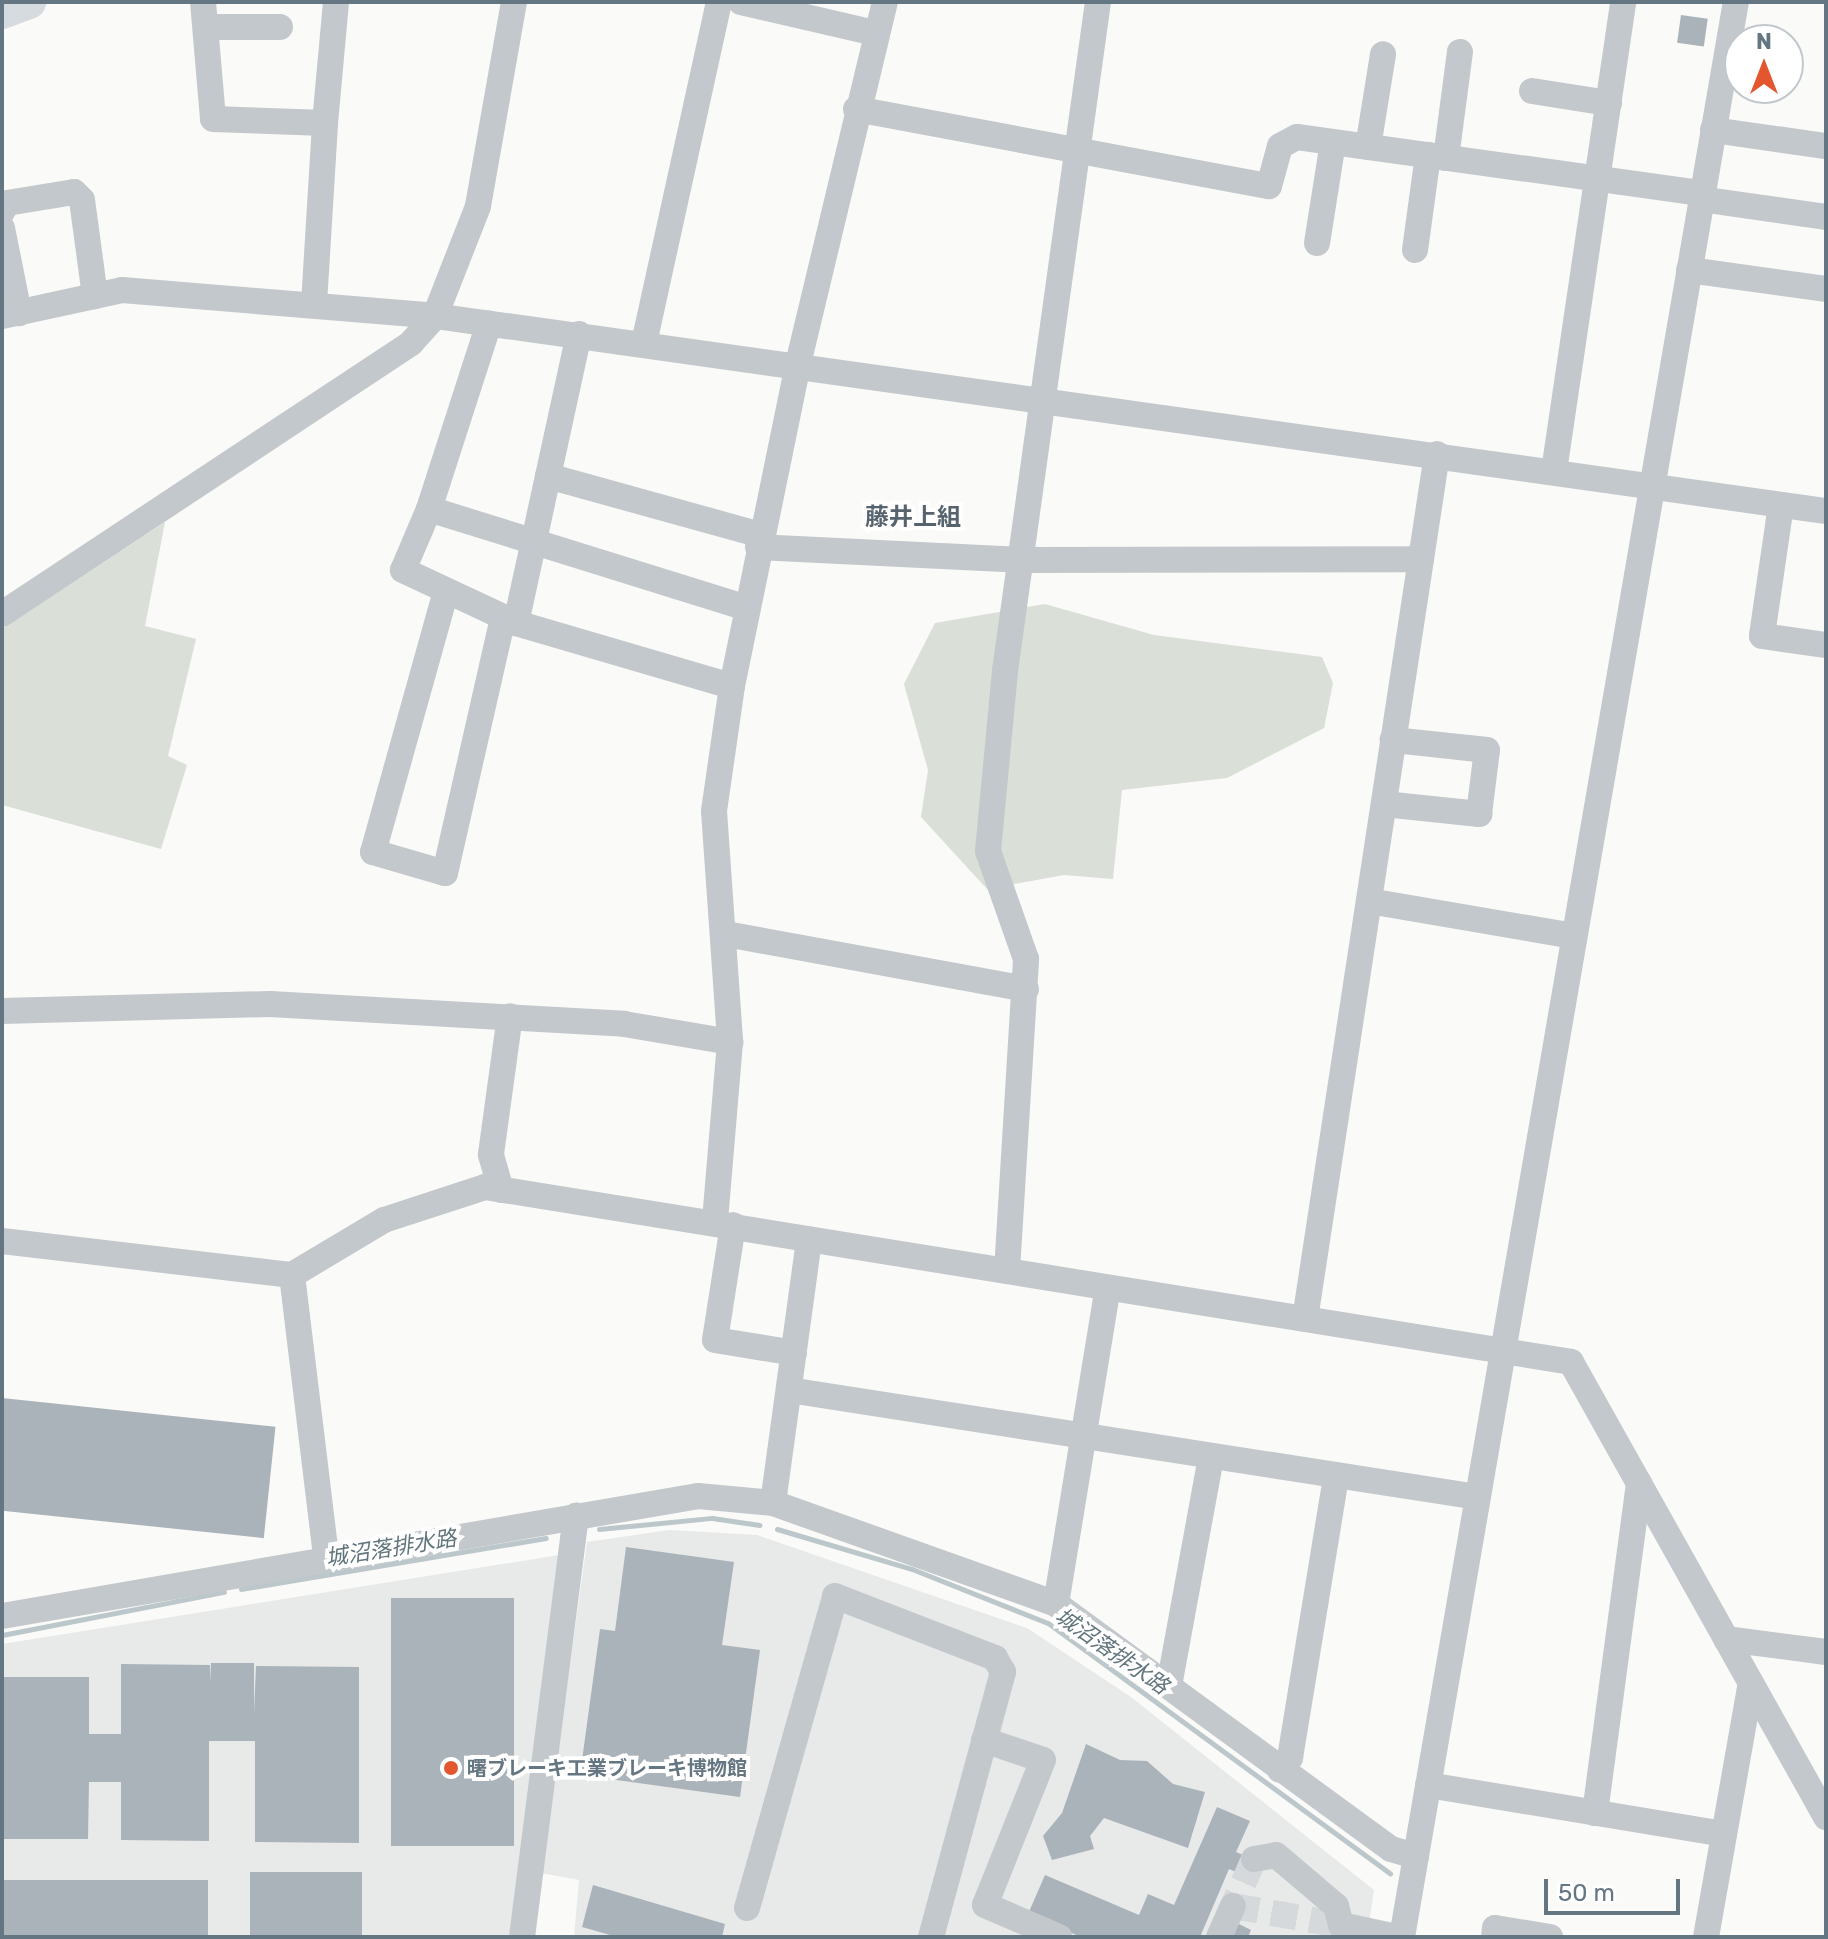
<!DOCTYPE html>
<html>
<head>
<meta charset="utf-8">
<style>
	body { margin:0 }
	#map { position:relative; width:1828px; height:1939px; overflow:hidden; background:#fafaf8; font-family:Rubik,"Noto Sans JP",sans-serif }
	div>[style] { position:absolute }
	.built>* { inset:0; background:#e8e9e9 }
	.green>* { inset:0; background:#dadfd7 }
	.stream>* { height:5px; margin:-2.5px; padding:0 2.5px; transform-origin:2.5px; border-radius:2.5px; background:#bbc7cb }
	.building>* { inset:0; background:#aab3b9; transform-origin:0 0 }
	.minor-tunnel>* { height:26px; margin-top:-13px; transform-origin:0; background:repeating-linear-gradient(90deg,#d5d9db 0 26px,transparent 0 39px) }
	.minor>* { height:26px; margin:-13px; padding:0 13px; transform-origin:13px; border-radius:13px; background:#c3c8cc }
	.major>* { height:34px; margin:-17px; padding:0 17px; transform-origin:17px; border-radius:17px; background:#d6dbdf }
	.dots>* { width:22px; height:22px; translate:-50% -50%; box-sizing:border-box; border:4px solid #fff; border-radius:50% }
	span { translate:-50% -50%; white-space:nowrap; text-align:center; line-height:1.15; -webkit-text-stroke:8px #fff; paint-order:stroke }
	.poi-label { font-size:20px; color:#657683; font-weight:700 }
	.left { translate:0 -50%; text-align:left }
	.water-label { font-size:22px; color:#60757c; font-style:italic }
	.quarter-label { font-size:24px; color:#57646e; font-weight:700 }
	.frame { position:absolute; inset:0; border:4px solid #657683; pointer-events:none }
	.north { position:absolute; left:1724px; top:24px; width:80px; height:80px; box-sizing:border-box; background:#fff; border:2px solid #c1c8cd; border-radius:50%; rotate:0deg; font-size:22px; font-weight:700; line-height:32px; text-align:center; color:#657683 }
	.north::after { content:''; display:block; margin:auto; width:28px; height:36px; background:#e4572e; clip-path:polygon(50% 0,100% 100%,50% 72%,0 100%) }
	.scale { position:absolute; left:1544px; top:1879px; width:136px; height:36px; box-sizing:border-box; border:4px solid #657683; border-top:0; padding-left:10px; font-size:24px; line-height:28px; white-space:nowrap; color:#657683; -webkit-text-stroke:6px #fff; paint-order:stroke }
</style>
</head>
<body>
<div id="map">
	<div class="built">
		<i style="clip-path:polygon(669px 1530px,757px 1535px,1027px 1628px,1131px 1697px,1374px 1890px,1367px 1937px,574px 1937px,579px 1880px,541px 1873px,587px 1542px)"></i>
		<i style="clip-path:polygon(559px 1555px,512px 1937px,2px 1937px,2px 1644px)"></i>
	</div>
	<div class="green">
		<i style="clip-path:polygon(165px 522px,145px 626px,196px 639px,168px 756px,187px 765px,161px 849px,2px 805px,2px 629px)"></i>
		<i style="clip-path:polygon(1045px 604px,1154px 635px,1322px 657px,1333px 683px,1324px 728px,1227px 778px,1122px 790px,1113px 879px,1064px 875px,987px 889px,921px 817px,928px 770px,904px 684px,935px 623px)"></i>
	</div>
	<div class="stream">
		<i style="left:599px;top:1529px;width:114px;rotate:-5.6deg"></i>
		<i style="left:712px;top:1518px;width:48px;rotate:8.5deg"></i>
		<i style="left:777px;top:1529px;width:141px;rotate:16.5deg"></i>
		<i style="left:912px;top:1569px;width:146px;rotate:21.7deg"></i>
		<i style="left:1048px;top:1623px;width:424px;rotate:36.2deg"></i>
		<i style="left:241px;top:1589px;width:309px;rotate:-9.5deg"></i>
		<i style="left:2px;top:1635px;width:226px;rotate:-11deg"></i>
	</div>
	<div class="building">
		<i style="left:1681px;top:15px;width:27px;height:28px;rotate:8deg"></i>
		<i style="left:2px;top:1398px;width:275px;height:112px;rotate:6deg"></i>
		<i style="clip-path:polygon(626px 1547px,734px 1562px,722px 1645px,760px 1650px,740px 1797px,580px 1775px,600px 1629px,615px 1631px)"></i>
		<i style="left:391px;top:1598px;width:123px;height:248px"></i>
		<i style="clip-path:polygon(211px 1663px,254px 1663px,254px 1713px,256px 1666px,359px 1667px,359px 1843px,255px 1842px,255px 1741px,209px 1741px,209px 1841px,121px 1840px,121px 1782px,89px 1782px,88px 1839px,2px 1839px,2px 1677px,89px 1677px,89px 1734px,121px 1734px,121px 1664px,210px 1665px,211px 1683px)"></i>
		<i style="clip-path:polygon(1086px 1744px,1120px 1760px,1147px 1761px,1173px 1784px,1205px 1792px,1188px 1848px,1104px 1818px,1090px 1836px,1094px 1849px,1052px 1860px,1043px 1836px,1062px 1813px)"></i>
		<i style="clip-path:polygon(1217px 1807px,1250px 1821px,1236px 1852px,1260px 1862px,1252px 1879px,1229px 1869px,1200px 1937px,1081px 1937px,1028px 1914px,1045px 1875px,1139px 1915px,1148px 1894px,1174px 1905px)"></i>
		<i style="left:250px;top:1872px;width:112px;height:65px"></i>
		<i style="left:2px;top:1880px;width:206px;height:57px"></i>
		<i style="clip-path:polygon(593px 1885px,725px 1924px,722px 1937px,617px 1937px,582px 1927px)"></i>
		<i style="clip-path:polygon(1231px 1920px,1251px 1930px,1248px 1937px,1224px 1937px)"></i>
	</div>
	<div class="minor-tunnel">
		<i style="left:1254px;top:1859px;width:51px;rotate:114.1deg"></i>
		<i style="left:1233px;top:1906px;width:110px;rotate:10deg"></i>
	</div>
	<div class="minor">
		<i style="left:203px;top:2px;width:117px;rotate:85.1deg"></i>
		<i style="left:213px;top:119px;width:112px;rotate:2deg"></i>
		<i style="left:325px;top:123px;width:121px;rotate:-84.8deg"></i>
		<i style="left:741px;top:2px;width:138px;rotate:13deg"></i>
		<i style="left:206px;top:27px;width:74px"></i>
		<i style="left:1532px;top:91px;width:78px;rotate:8.9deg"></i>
		<i style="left:856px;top:109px;width:420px;rotate:10.6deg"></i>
		<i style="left:1269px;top:186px;width:41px;rotate:-74.6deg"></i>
		<i style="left:1280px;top:146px;width:19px;rotate:-28deg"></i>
		<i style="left:1297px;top:137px;width:408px;rotate:7.9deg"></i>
		<i style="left:1713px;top:130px;width:114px;rotate:8.1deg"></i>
		<i style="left:1368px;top:147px;width:94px;rotate:-80.8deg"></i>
		<i style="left:1446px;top:158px;width:107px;rotate:-82.5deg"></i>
		<i style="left:1700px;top:199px;width:127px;rotate:8.1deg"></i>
		<i style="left:2px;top:212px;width:10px;rotate:-61deg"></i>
		<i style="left:7px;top:203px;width:68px;rotate:-9.3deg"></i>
		<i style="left:74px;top:192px;width:11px;rotate:45deg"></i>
		<i style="left:82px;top:200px;width:97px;rotate:82.3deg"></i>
		<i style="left:2px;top:228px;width:87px;rotate:78.7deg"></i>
		<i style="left:1317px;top:243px;width:102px;rotate:-81deg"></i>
		<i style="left:1415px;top:250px;width:96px;rotate:-82.2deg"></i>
		<i style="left:1689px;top:270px;width:138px;rotate:7.9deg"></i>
		<i style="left:314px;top:304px;width:181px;rotate:-86.5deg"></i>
		<i style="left:2px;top:316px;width:123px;rotate:-12.2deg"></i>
		<i style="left:122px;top:290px;width:314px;rotate:4.7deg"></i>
		<i style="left:435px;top:316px;width:1405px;rotate:7.98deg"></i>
		<i style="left:579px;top:334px;width:296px;rotate:102.3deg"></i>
		<i style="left:516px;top:623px;width:225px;rotate:16.3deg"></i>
		<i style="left:732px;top:686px;width:126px;rotate:98.2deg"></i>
		<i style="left:714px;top:811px;width:232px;rotate:86deg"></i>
		<i style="left:730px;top:1042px;width:181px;rotate:94.8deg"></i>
		<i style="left:644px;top:343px;width:349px;rotate:-77.6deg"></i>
		<i style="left:1554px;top:471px;width:474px;rotate:-81.6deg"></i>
		<i style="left:548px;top:476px;width:221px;rotate:15.5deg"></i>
		<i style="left:1781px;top:505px;width:132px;rotate:98.3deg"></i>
		<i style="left:1762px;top:636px;width:65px;rotate:8deg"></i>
		<i style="left:429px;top:509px;width:195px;rotate:-72.1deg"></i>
		<i style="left:758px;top:547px;width:264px;rotate:2.8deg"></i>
		<i style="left:1022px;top:560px;width:399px;rotate:-0.1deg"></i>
		<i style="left:446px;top:591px;width:271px;rotate:105.6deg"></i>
		<i style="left:373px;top:852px;width:75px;rotate:16.3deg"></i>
		<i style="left:445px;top:873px;width:262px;rotate:-77.2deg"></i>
		<i style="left:2px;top:614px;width:491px;rotate:-33.5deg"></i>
		<i style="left:411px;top:343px;width:36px;rotate:-48deg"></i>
		<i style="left:435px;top:316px;width:118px;rotate:-68.6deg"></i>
		<i style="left:478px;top:206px;width:207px;rotate:-80deg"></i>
		<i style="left:516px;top:623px;width:125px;rotate:-154.9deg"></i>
		<i style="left:403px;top:570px;width:66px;rotate:-66.9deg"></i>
		<i style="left:429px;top:509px;width:333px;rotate:17.3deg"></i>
		<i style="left:732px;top:686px;width:329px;rotate:-78.4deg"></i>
		<i style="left:798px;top:364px;width:372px;rotate:-76.5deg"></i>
		<i style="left:1384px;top:804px;width:96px;rotate:6deg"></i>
		<i style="left:1479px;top:814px;width:64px;rotate:-82.9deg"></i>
		<i style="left:1487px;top:750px;width:95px;rotate:-173.9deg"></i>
		<i style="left:1369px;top:901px;width:207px;rotate:9.7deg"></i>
		<i style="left:726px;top:934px;width:305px;rotate:10.4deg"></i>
		<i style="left:2px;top:1011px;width:268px;rotate:-1.5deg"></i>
		<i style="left:270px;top:1004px;width:355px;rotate:3.2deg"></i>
		<i style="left:624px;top:1024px;width:108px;rotate:9.6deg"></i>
		<i style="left:501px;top:1190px;width:37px;rotate:-106deg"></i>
		<i style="left:491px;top:1154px;width:139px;rotate:-82.2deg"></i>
		<i style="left:733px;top:1225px;width:116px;rotate:98.9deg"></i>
		<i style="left:715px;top:1340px;width:80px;rotate:9.3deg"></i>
		<i style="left:2px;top:1241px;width:292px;rotate:6.7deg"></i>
		<i style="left:292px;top:1275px;width:107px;rotate:-30.9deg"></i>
		<i style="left:384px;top:1220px;width:106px;rotate:-18.1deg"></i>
		<i style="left:485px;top:1187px;width:1100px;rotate:9.15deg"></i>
		<i style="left:1571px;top:1362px;width:522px;rotate:60.73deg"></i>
		<i style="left:1007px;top:1271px;width:313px;rotate:-86.5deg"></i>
		<i style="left:1026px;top:959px;width:114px;rotate:-109.4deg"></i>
		<i style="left:988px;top:851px;width:181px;rotate:-84.6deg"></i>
		<i style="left:1005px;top:671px;width:675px;rotate:-82.09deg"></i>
		<i style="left:292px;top:1275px;width:284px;rotate:83.1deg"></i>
		<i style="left:1305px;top:1319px;width:875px;rotate:-81.32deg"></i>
		<i style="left:789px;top:1390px;width:697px;rotate:8.83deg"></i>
		<i style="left:773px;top:1503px;width:266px;rotate:-82.2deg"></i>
		<i style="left:1056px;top:1604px;width:320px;rotate:-80.7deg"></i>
		<i style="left:2px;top:1616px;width:706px;rotate:-9.78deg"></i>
		<i style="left:698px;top:1496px;width:75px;rotate:5.3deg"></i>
		<i style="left:773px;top:1503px;width:300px;rotate:19.6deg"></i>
		<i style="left:1056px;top:1604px;width:415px;rotate:36.2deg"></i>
		<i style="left:1391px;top:1849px;width:26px;rotate:16deg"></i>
		<i style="left:1726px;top:1639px;width:101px;rotate:7.4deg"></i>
		<i style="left:1169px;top:1686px;width:233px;rotate:-79.6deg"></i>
		<i style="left:984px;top:1740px;width:62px;rotate:18.7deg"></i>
		<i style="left:1043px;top:1760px;width:156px;rotate:111.8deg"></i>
		<i style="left:985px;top:1905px;width:81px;rotate:23.4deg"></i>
		<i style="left:1280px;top:1770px;width:16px;rotate:-50deg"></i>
		<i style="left:1290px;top:1758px;width:286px;rotate:-80.7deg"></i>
		<i style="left:1428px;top:1785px;width:300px;rotate:9.4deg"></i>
		<i style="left:1595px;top:1813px;width:333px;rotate:-82.4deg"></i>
		<i style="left:1254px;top:1859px;width:22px;rotate:-10deg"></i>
		<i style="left:1276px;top:1855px;width:79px;rotate:40.4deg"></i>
		<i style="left:1336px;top:1906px;width:20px;rotate:75deg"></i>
		<i style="left:1341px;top:1925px;width:57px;rotate:12.1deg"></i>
		<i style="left:747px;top:1908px;width:324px;rotate:-74.2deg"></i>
		<i style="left:835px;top:1596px;width:172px;rotate:21.2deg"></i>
		<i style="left:995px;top:1658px;width:16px;rotate:60deg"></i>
		<i style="left:1003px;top:1672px;width:275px;rotate:105.2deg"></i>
		<i style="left:522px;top:1937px;width:425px;rotate:-82.7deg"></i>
		<i style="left:1219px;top:1937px;width:34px;rotate:-66deg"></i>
		<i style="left:1402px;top:1937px;width:1964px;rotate:-80.21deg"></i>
		<i style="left:1494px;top:1937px;width:9px;rotate:-84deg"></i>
		<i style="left:1495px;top:1928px;width:56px;rotate:9.3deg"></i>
		<i style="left:1706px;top:1937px;width:258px;rotate:-80deg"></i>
	</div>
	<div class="major">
		<i style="left:2px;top:12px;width:29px;rotate:-20deg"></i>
	</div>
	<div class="dots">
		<i style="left:451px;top:1768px;background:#e4572e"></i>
	</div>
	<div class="poi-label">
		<span class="left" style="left:467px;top:1768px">曙ブレーキ工業ブレーキ博物館</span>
	</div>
	<div class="water-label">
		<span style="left:391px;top:1548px;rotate:-9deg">城沼落排水路</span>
		<span style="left:1112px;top:1651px;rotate:35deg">城沼落排水路</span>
	</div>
	<div class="quarter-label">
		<span style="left:913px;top:518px">藤井上組</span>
	</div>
	<div class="frame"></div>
	<div class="north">N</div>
	<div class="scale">50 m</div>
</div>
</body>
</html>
